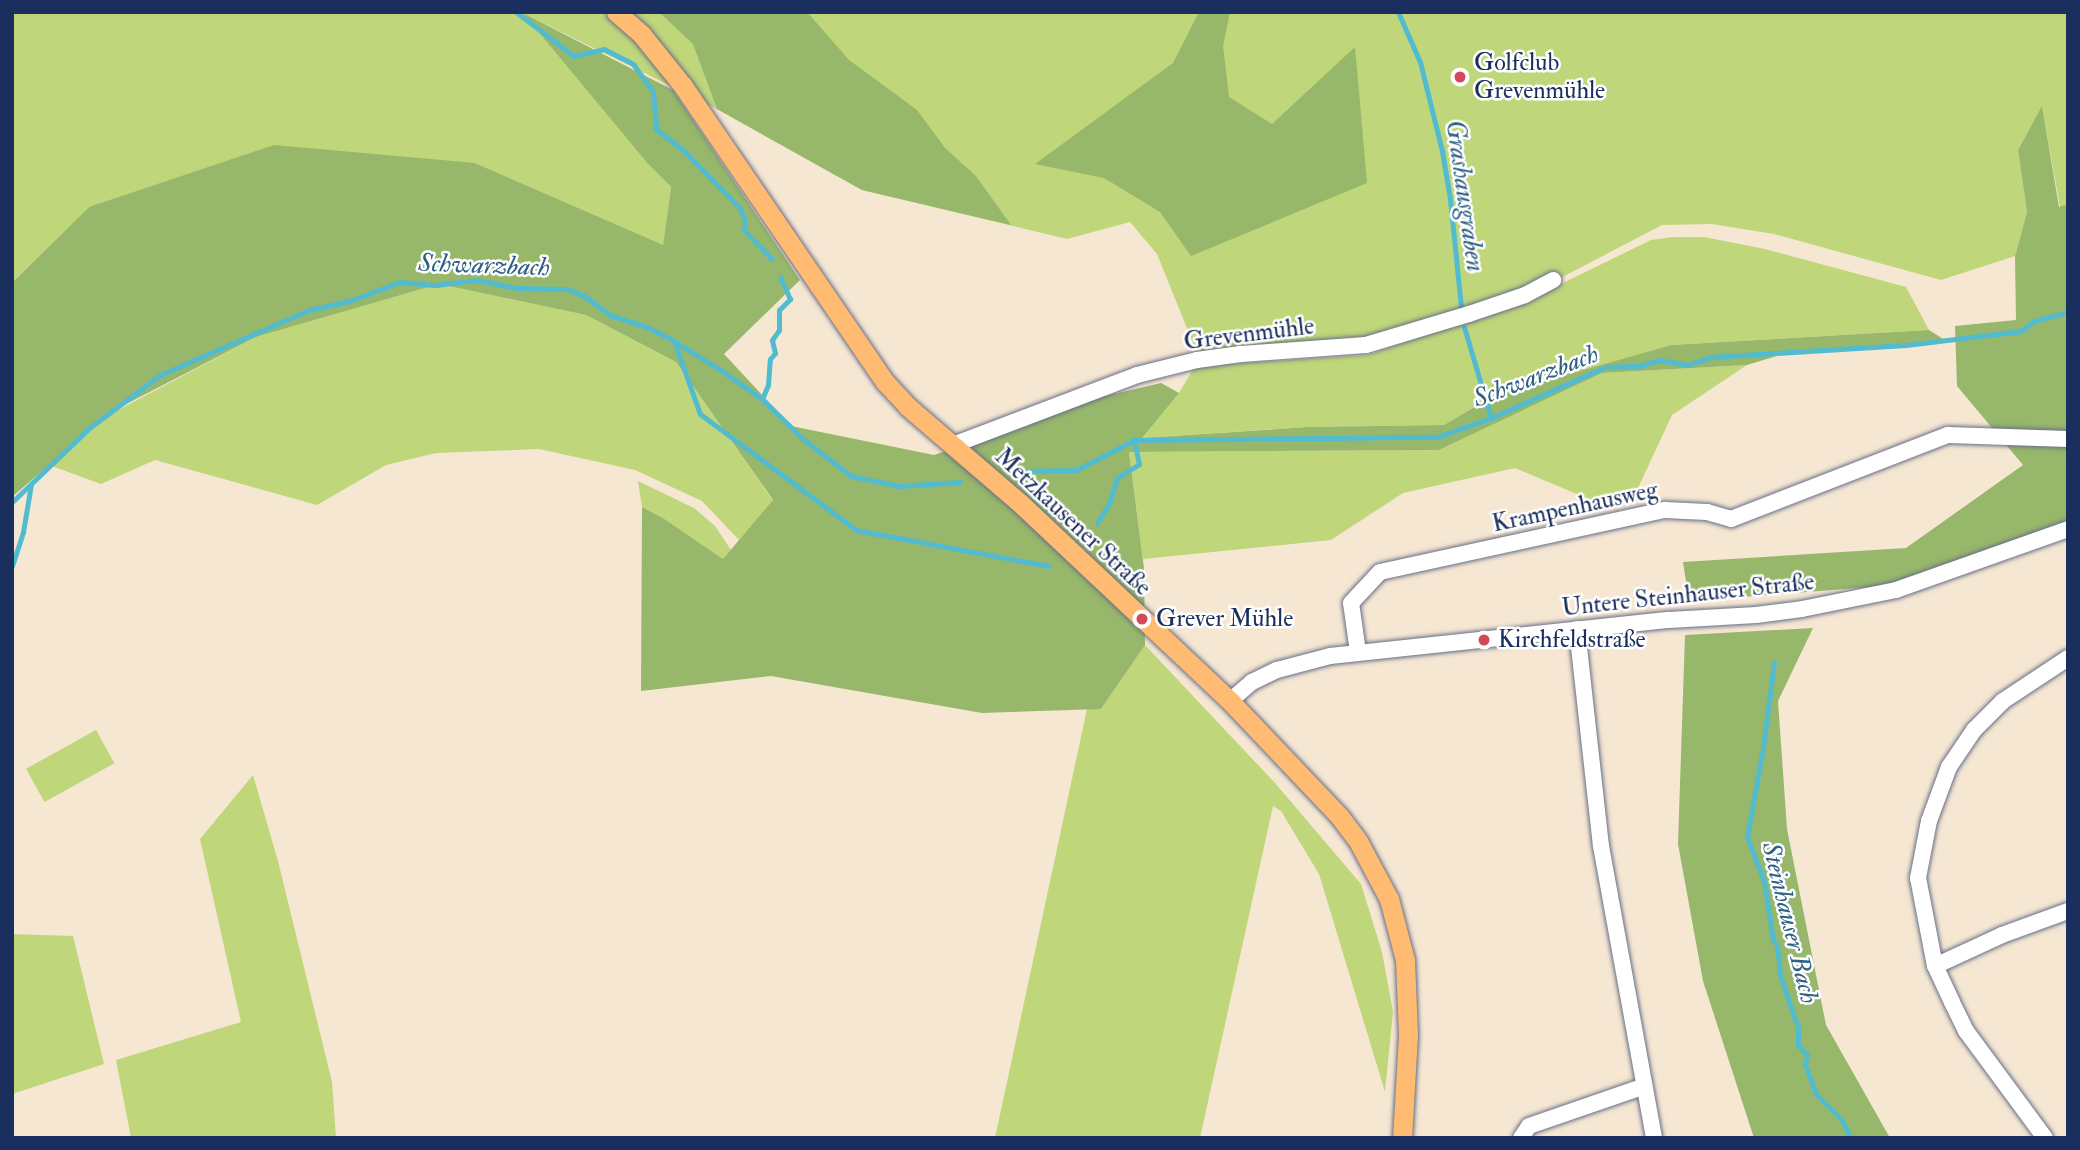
<!DOCTYPE html>
<html>
<head>
<meta charset="utf-8">
<style>
	body { margin:0 }
	#map { position:relative; width:2080px; height:1150px; overflow:hidden; background:#f6e7d3; font-family:"IM FELL Double Pica",serif }
	div>[style] { position:absolute }
	.green>* { inset:0; background:#bfd67a; transform-origin:0 0 }
	.forest>* { inset:0; background:#97b76a }
	.stream>* { height:5px; margin:-2.5px; padding:0 2.5px; transform-origin:2.5px; border-radius:2.5px; background:#52bbd0 }
	.roads { filter:drop-shadow(0 0 2px #686f87) drop-shadow(0 0 2px #686f87) }
	.minor>* { height:16px; margin:-8px; padding:0 8px; transform-origin:8px; border-radius:8px; background:#fff }
	.major>* { height:19px; margin:-9.5px; padding:0 9.5px; transform-origin:9.5px; border-radius:9.5px; background:#febb71 }
	.dots>* { width:19px; height:19px; translate:-50% -50%; box-sizing:border-box; border:4px solid #fff; border-radius:50% }
	span { translate:-50% -50%; white-space:nowrap; text-align:center; line-height:1.15; -webkit-text-stroke:5px #fff; paint-order:stroke }
	.poi-label { font-size:24px; color:#1b2f5e }
	.left { translate:0 -50%; text-align:left }
	.street-label { font-size:24px; color:#1b2f5e }
	.water-label { font-size:26px; color:#2e6086; font-style:italic }
	.frame { position:absolute; inset:0; border:14px solid #1b2f5e; pointer-events:none }
</style>
</head>
<body>
<div id="map">
	<div class="green">
		<i style="clip-path:polygon(12px 12px,2068px 12px,2068px 204px,2060px 207px,2042px 107px,2018px 150px,2027px 212px,2015px 256px,1941px 280px,1774px 234px,1712px 224px,1662px 225px,1528px 295px,1369px 353px,1201px 363px,1157px 254px,1130px 222px,1067px 239px,862px 190px,717px 109px,525px 14px,648px 164px,671px 187px,663px 246px,475px 163px,89px 207px,12px 283px)"></i>
		<i style="clip-path:polygon(1673px 237px,1704px 237px,1765px 249px,1906px 287px,1929px 330px,1671px 345px,1495px 395px,1444px 425px,1308px 427px,1141px 438px,1179px 393px,1195px 366px,1368px 355px,1528px 300px,1651px 240px)"></i>
		<i style="clip-path:polygon(439px 284px,586px 315px,676px 362px,773px 501px,739px 540px,702px 501px,635px 470px,539px 449px,436px 453px,386px 465px,317px 505px,155px 460px,101px 484px,49px 465px,105px 417px,256px 337px)"></i>
		<i style="clip-path:polygon(1747px 365px,1672px 415px,1638px 488px,1598px 503px,1515px 468px,1403px 493px,1331px 540px,1143px 559px,1129px 452px,1439px 450px,1602px 373px)"></i>
		<i style="clip-path:polygon(638px 481px,694px 508px,715px 526px,731px 550px,723px 559px,663px 518px,642px 507px)"></i>
		<i style="clip-path:polygon(1145px 645px,1275px 783px,1361px 884px,1382px 952px,1393px 1012px,1385px 1092px,1319px 874px,1281px 811px,1273px 806px,1200px 1138px,995px 1138px,1087px 709px,1101px 709px)"></i>
		<i style="left:96px;top:730px;width:38px;height:80px;rotate:61deg"></i>
		<i style="clip-path:polygon(253px 775px,278px 861px,332px 1082px,336px 1138px,131px 1138px,116px 1060px,241px 1022px,200px 839px)"></i>
		<i style="clip-path:polygon(12px 934px,73px 936px,104px 1064px,12px 1094px)"></i>
	</div>
	<div class="forest">
		<i style="clip-path:polygon(659px 12px,807px 12px,849px 60px,917px 110px,945px 148px,976px 176px,1011px 225px,862px 190px,717px 109px,693px 44px)"></i>
		<i style="clip-path:polygon(1199px 12px,1230px 12px,1223px 46px,1229px 97px,1272px 124px,1355px 47px,1367px 183px,1191px 256px,1160px 212px,1104px 178px,1035px 164px,1173px 63px)"></i>
		<i style="clip-path:polygon(523px 13px,673px 90px,800px 280px,724px 354px,791px 426px,934px 455px,1016px 428px,1059px 407px,1161px 383px,1179px 393px,1142px 438px,1308px 427px,1444px 425px,1495px 395px,1671px 345px,1929px 330px,1948px 342px,1797px 350px,1747px 365px,1602px 373px,1439px 450px,1129px 452px,1144px 568px,1145px 645px,1101px 709px,982px 713px,771px 676px,641px 691px,642px 507px,663px 518px,723px 559px,773px 500px,676px 362px,586px 315px,439px 284px,256px 337px,109px 413px,12px 497px,12px 283px,89px 207px,274px 145px,475px 163px,663px 245px,671px 187px,648px 164px)"></i>
		<i style="clip-path:polygon(2042px 106px,2059px 207px,2068px 204px,2068px 522px,1884px 586px,1689px 601px,1683px 562px,1906px 548px,2023px 465px,1957px 386px,1955px 326px,2016px 320px,2015px 256px,2027px 212px,2018px 150px)"></i>
		<i style="clip-path:polygon(1813px 628px,1778px 701px,1787px 829px,1826px 1025px,1890px 1138px,1754px 1138px,1703px 981px,1678px 844px,1685px 635px)"></i>
	</div>
	<div class="stream">
		<i style="left:516px;top:12px;width:73px;rotate:37.2deg"></i>
		<i style="left:574px;top:56px;width:31px;rotate:-13deg"></i>
		<i style="left:604px;top:49px;width:33px;rotate:27deg"></i>
		<i style="left:633px;top:64px;width:34px;rotate:54deg"></i>
		<i style="left:653px;top:92px;width:37px;rotate:85deg"></i>
		<i style="left:656px;top:129px;width:33px;rotate:38deg"></i>
		<i style="left:682px;top:149px;width:83px;rotate:45.5deg"></i>
		<i style="left:740px;top:208px;width:14px;rotate:69deg"></i>
		<i style="left:745px;top:221px;width:9px;rotate:96deg"></i>
		<i style="left:744px;top:230px;width:40px;rotate:46deg"></i>
		<i style="left:1398px;top:12px;width:55px;rotate:66.3deg"></i>
		<i style="left:1420px;top:62px;width:92px;rotate:76.1deg"></i>
		<i style="left:1442px;top:151px;width:49px;rotate:80.5deg"></i>
		<i style="left:1450px;top:199px;width:109px;rotate:84.2deg"></i>
		<i style="left:1464px;top:327px;width:95px;rotate:73.5deg"></i>
		<i style="left:674px;top:341px;width:77px;rotate:70.4deg"></i>
		<i style="left:700px;top:414px;width:194px;rotate:36.6deg"></i>
		<i style="left:856px;top:530px;width:196px;rotate:10.6deg"></i>
		<i style="left:762px;top:399px;width:15px;rotate:-67deg"></i>
		<i style="left:768px;top:385px;width:26px;rotate:-86deg"></i>
		<i style="left:770px;top:359px;width:8px;rotate:-50deg"></i>
		<i style="left:775px;top:353px;width:13px;rotate:-103deg"></i>
		<i style="left:772px;top:340px;width:12px;rotate:-55deg"></i>
		<i style="left:779px;top:330px;width:20px;rotate:-90deg"></i>
		<i style="left:779px;top:310px;width:16px;rotate:-45deg"></i>
		<i style="left:790px;top:299px;width:24px;rotate:-114deg"></i>
		<i style="left:1020px;top:471px;width:56px;rotate:-1deg"></i>
		<i style="left:1076px;top:470px;width:65px;rotate:-27.3deg"></i>
		<i style="left:1134px;top:440px;width:303px;rotate:-0.6deg"></i>
		<i style="left:1437px;top:437px;width:57px;rotate:-19.4deg"></i>
		<i style="left:1491px;top:418px;width:125px;rotate:-24.1deg"></i>
		<i style="left:1605px;top:367px;width:34px;rotate:-2deg"></i>
		<i style="left:1639px;top:366px;width:21px;rotate:-17deg"></i>
		<i style="left:1659px;top:360px;width:29px;rotate:10deg"></i>
		<i style="left:1688px;top:365px;width:23px;rotate:-20deg"></i>
		<i style="left:1710px;top:357px;width:196px;rotate:-3.5deg"></i>
		<i style="left:1906px;top:345px;width:116px;rotate:-6.9deg"></i>
		<i style="left:2021px;top:331px;width:16px;rotate:-38deg"></i>
		<i style="left:2034px;top:321px;width:35px;rotate:-15deg"></i>
		<i style="left:12px;top:502px;width:105px;rotate:-43.8deg"></i>
		<i style="left:88px;top:429px;width:90px;rotate:-36.9deg"></i>
		<i style="left:160px;top:375px;width:163px;rotate:-23.6deg"></i>
		<i style="left:309px;top:310px;width:41px;rotate:-12.7deg"></i>
		<i style="left:349px;top:301px;width:54px;rotate:-20.4deg"></i>
		<i style="left:400px;top:282px;width:36px;rotate:5deg"></i>
		<i style="left:436px;top:285px;width:40px;rotate:-7.1deg"></i>
		<i style="left:476px;top:280px;width:42px;rotate:11deg"></i>
		<i style="left:517px;top:288px;width:51px;rotate:1.1deg"></i>
		<i style="left:568px;top:289px;width:20px;rotate:24deg"></i>
		<i style="left:586px;top:297px;width:30px;rotate:37deg"></i>
		<i style="left:610px;top:315px;width:39px;rotate:18deg"></i>
		<i style="left:647px;top:327px;width:30px;rotate:27deg"></i>
		<i style="left:674px;top:341px;width:57px;rotate:32deg"></i>
		<i style="left:722px;top:371px;width:49px;rotate:35deg"></i>
		<i style="left:762px;top:399px;width:57px;rotate:44.3deg"></i>
		<i style="left:803px;top:439px;width:61px;rotate:37.6deg"></i>
		<i style="left:851px;top:476px;width:49px;rotate:11.8deg"></i>
		<i style="left:899px;top:486px;width:61px;rotate:-3.8deg"></i>
		<i style="left:1097px;top:523px;width:22px;rotate:-58deg"></i>
		<i style="left:1109px;top:504px;width:27px;rotate:-73deg"></i>
		<i style="left:1117px;top:478px;width:26px;rotate:-32deg"></i>
		<i style="left:1139px;top:464px;width:25px;rotate:-102deg"></i>
		<i style="left:12px;top:566px;width:36px;rotate:-72deg"></i>
		<i style="left:23px;top:532px;width:49px;rotate:-80.5deg"></i>
		<i style="left:1774px;top:663px;width:86px;rotate:97.4deg"></i>
		<i style="left:1763px;top:748px;width:90px;rotate:100.2deg"></i>
		<i style="left:1747px;top:837px;width:47px;rotate:68.9deg"></i>
		<i style="left:1764px;top:881px;width:60px;rotate:81.3deg"></i>
		<i style="left:1773px;top:940px;width:6px;rotate:51deg"></i>
		<i style="left:1777px;top:945px;width:30px;rotate:84deg"></i>
		<i style="left:1780px;top:975px;width:56px;rotate:71.2deg"></i>
		<i style="left:1798px;top:1028px;width:17px;rotate:90deg"></i>
		<i style="left:1798px;top:1045px;width:13px;rotate:48deg"></i>
		<i style="left:1807px;top:1055px;width:9px;rotate:103deg"></i>
		<i style="left:1805px;top:1064px;width:32px;rotate:70deg"></i>
		<i style="left:1816px;top:1094px;width:37px;rotate:45deg"></i>
		<i style="left:1842px;top:1120px;width:17px;rotate:65deg"></i>
	</div>
	<div class="roads">
		<div class="minor">
			<i style="left:953px;top:445px;width:197px;rotate:-20.8deg"></i>
			<i style="left:1137px;top:375px;width:62px;rotate:-14deg"></i>
			<i style="left:1197px;top:360px;width:44px;rotate:-7.8deg"></i>
			<i style="left:1241px;top:354px;width:125px;rotate:-4.1deg"></i>
			<i style="left:1366px;top:345px;width:108px;rotate:-16.8deg"></i>
			<i style="left:1469px;top:314px;width:59px;rotate:-18.7deg"></i>
			<i style="left:1525px;top:295px;width:32px;rotate:-28deg"></i>
			<i style="left:1577px;top:629px;width:218px;rotate:83.7deg"></i>
			<i style="left:1601px;top:846px;width:297px;rotate:79.7deg"></i>
			<i style="left:1358px;top:652px;width:49px;rotate:-98.1deg"></i>
			<i style="left:1351px;top:603px;width:42px;rotate:-46.9deg"></i>
			<i style="left:1380px;top:572px;width:292px;rotate:-12.3deg"></i>
			<i style="left:1665px;top:510px;width:42px;rotate:2.7deg"></i>
			<i style="left:1707px;top:512px;width:25px;rotate:16deg"></i>
			<i style="left:1731px;top:519px;width:233px;rotate:-21.2deg"></i>
			<i style="left:1948px;top:435px;width:120px;rotate:1.9deg"></i>
			<i style="left:1230px;top:701px;width:29px;rotate:-41deg"></i>
			<i style="left:1252px;top:682px;width:28px;rotate:-26deg"></i>
			<i style="left:1277px;top:670px;width:55px;rotate:-14.8deg"></i>
			<i style="left:1330px;top:656px;width:341px;rotate:-6.1deg"></i>
			<i style="left:1669px;top:620px;width:87px;rotate:-3.3deg"></i>
			<i style="left:1756px;top:615px;width:46px;rotate:-7.4deg"></i>
			<i style="left:1802px;top:609px;width:96px;rotate:-11.4deg"></i>
			<i style="left:1896px;top:590px;width:182px;rotate:-19.5deg"></i>
			<i style="left:1935px;top:966px;width:74px;rotate:-24.8deg"></i>
			<i style="left:2002px;top:935px;width:70px;rotate:-20deg"></i>
			<i style="left:1521px;top:1138px;width:14px;rotate:-56deg"></i>
			<i style="left:1529px;top:1126px;width:120px;rotate:-19deg"></i>
			<i style="left:2045px;top:1138px;width:133px;rotate:-126.4deg"></i>
			<i style="left:1966px;top:1031px;width:32px;rotate:-116deg"></i>
			<i style="left:1952px;top:1002px;width:40px;rotate:-115deg"></i>
			<i style="left:1935px;top:966px;width:90px;rotate:-100.9deg"></i>
			<i style="left:1918px;top:878px;width:58px;rotate:-79.1deg"></i>
			<i style="left:1929px;top:821px;width:58px;rotate:-69.7deg"></i>
			<i style="left:1949px;top:767px;width:45px;rotate:-56deg"></i>
			<i style="left:1974px;top:730px;width:41px;rotate:-45deg"></i>
			<i style="left:2003px;top:701px;width:78px;rotate:-33.5deg"></i>
		</div>
		<div class="major">
			<i style="left:616px;top:12px;width:35px;rotate:41deg"></i>
			<i style="left:642px;top:35px;width:65px;rotate:51.2deg"></i>
			<i style="left:683px;top:86px;width:358px;rotate:55.7deg"></i>
			<i style="left:885px;top:382px;width:33px;rotate:47deg"></i>
			<i style="left:907px;top:406px;width:150px;rotate:40.7deg"></i>
			<i style="left:1021px;top:504px;width:287px;rotate:43.3deg"></i>
			<i style="left:1230px;top:701px;width:160px;rotate:46.5deg"></i>
			<i style="left:1340px;top:817px;width:30px;rotate:53deg"></i>
			<i style="left:1358px;top:841px;width:66px;rotate:61.9deg"></i>
			<i style="left:1389px;top:899px;width:63px;rotate:75.3deg"></i>
			<i style="left:1405px;top:960px;width:75px;rotate:87.7deg"></i>
			<i style="left:1408px;top:1035px;width:103px;rotate:93.3deg"></i>
		</div>
	</div>
	<div class="dots">
		<i style="left:1460px;top:77px;background:#d1495b"></i>
		<i style="left:1142px;top:619px;background:#d1495b"></i>
		<i style="left:1484px;top:640px;background:#d1495b"></i>
	</div>
	<div class="poi-label">
		<span class="left" style="left:1474px;top:77px">Golfclub<br>Grevenmühle</span>
		<span class="left" style="left:1156px;top:619px">Grever Mühle</span>
		<span class="left" style="left:1498px;top:640px">Kirchfeldstraße</span>
	</div>
	<div class="street-label">
		<span style="left:1249px;top:334px;rotate:-7deg">Grevenmühle</span>
		<span style="left:1575px;top:507px;rotate:-12deg">Krampenhausweg</span>
		<span style="left:1073px;top:522px;rotate:43deg">Metzkausener Straße</span>
		<span style="left:1688px;top:595px;rotate:-6deg">Untere Steinhauser Straße</span>
	</div>
	<div class="water-label">
		<span style="left:1464px;top:196px;rotate:82deg">Grashausgraben</span>
		<span style="left:484px;top:266px;rotate:2deg">Schwarzbach</span>
		<span style="left:1536px;top:377px;rotate:-21deg">Schwarzbach</span>
		<span style="left:1789px;top:923px;rotate:76deg">Steinhauser Bach</span>
	</div>
	<div class="frame"></div>
</div>
</body>
</html>
